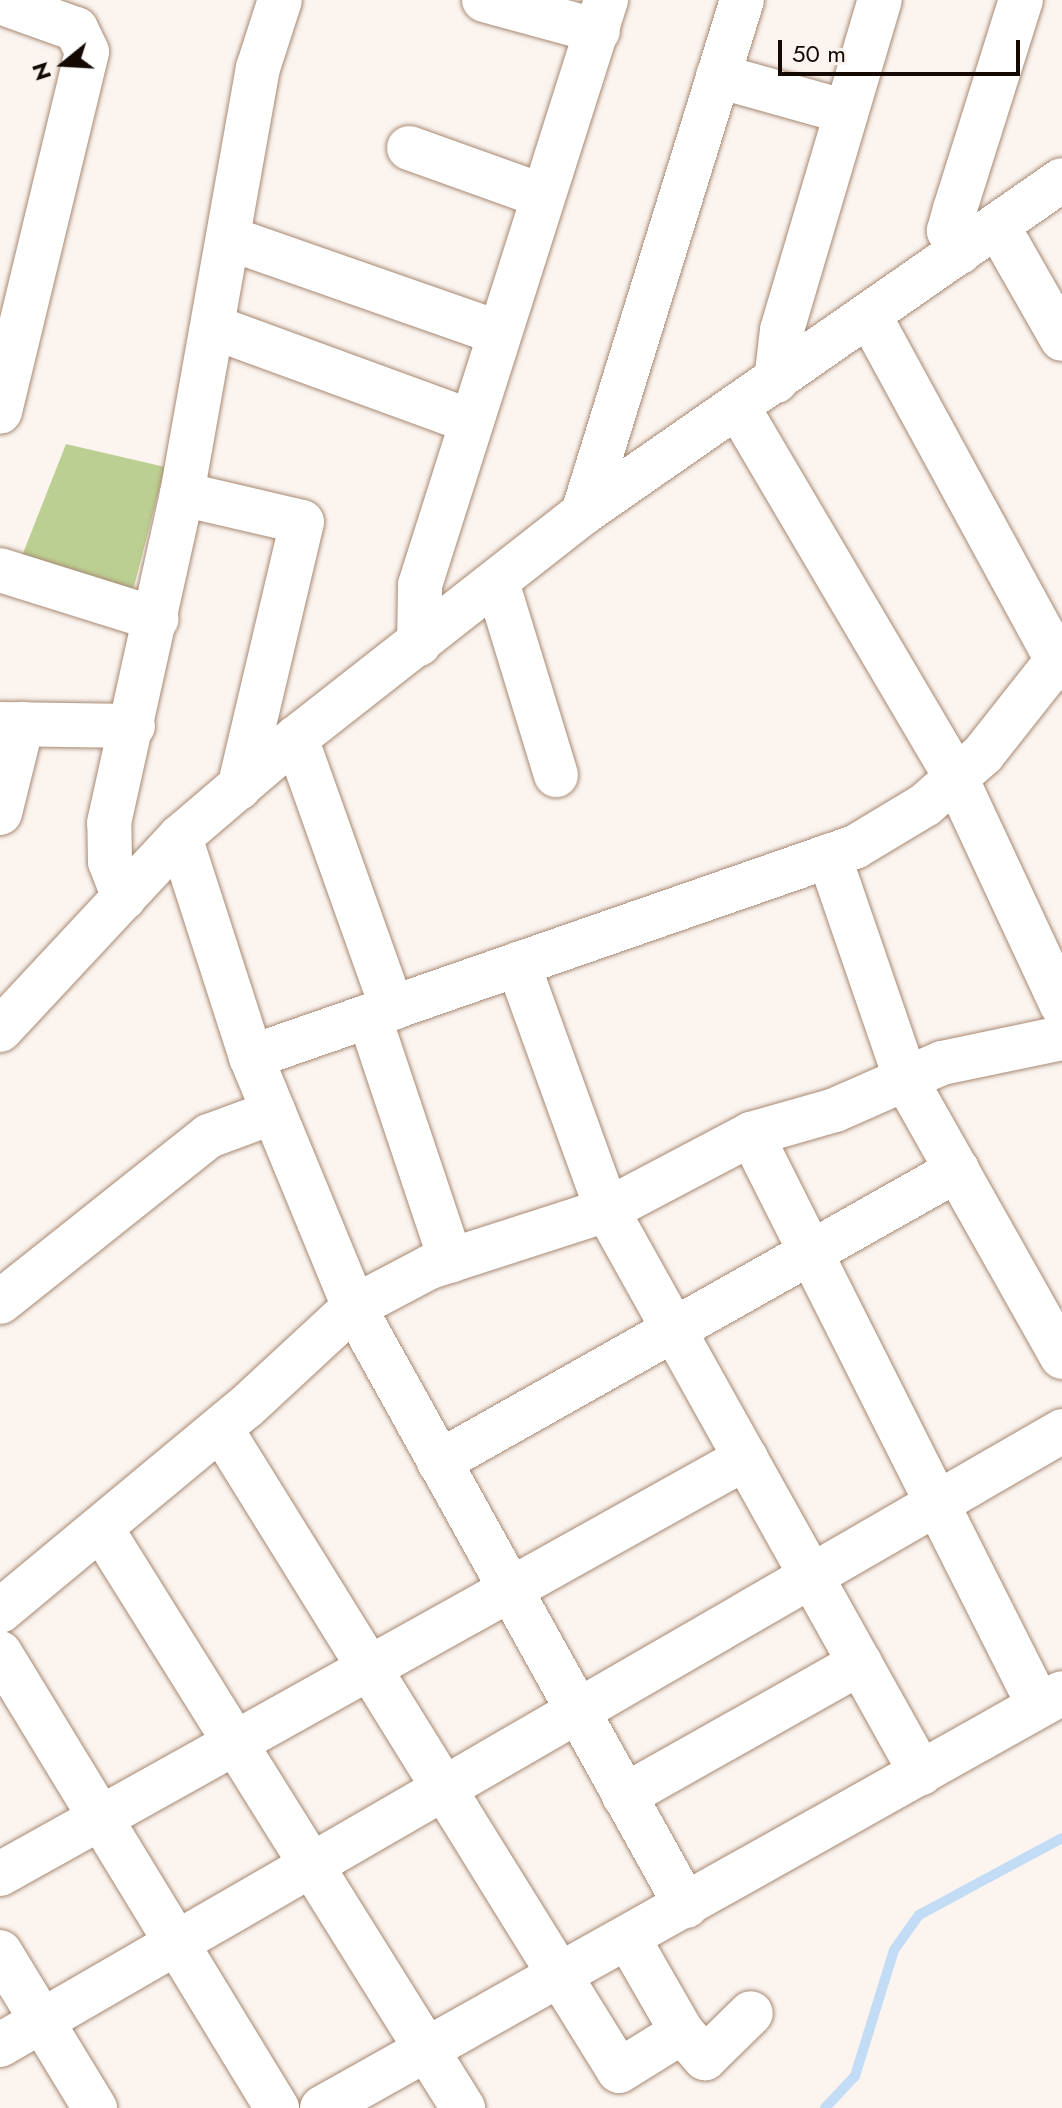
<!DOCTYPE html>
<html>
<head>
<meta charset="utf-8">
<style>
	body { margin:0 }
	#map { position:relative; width:1062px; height:2108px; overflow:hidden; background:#fbf4ef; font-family:Jost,sans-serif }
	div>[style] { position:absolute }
	.green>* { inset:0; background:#bccf92 }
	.stream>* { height:10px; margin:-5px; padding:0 5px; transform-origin:5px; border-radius:5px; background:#c2dcf5 }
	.roads { filter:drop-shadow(0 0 2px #a78973) drop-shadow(0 0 2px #a78973) }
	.minor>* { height:44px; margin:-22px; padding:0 22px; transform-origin:22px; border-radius:22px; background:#fff }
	span { translate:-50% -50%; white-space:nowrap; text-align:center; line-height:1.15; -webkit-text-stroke:7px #fbf4ef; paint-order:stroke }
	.north { position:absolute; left:24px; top:24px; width:80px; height:80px; -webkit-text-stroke:6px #fbf4ef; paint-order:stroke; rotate:252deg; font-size:22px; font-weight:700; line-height:32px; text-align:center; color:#140a03 }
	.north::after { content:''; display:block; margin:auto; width:28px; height:36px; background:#140a03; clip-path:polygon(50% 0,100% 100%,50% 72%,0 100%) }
	.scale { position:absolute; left:778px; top:40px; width:242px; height:36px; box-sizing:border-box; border:4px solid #140a03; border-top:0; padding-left:10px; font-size:24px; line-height:28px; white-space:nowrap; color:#140a03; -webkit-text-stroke:6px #fbf4ef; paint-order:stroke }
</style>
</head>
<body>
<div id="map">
	<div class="green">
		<i style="clip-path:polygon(66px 444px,165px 467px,132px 594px,20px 561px)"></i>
	</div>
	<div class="stream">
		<i style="left:825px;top:2108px;width:44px;rotate:-46.8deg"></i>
		<i style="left:855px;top:2076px;width:132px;rotate:-72.8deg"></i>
		<i style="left:894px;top:1950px;width:43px;rotate:-54.5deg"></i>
		<i style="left:919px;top:1915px;width:162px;rotate:-28.3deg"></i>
	</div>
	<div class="roads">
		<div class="minor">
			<i style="left:484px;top:0;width:118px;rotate:15.2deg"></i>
			<i style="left:0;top:2px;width:81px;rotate:19.6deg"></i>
			<i style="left:76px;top:29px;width:25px;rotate:64deg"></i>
			<i style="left:87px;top:52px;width:370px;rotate:103.6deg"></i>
			<i style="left:718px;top:76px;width:133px;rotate:15.7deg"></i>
			<i style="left:409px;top:148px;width:142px;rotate:19.7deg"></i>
			<i style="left:997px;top:225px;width:131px;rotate:60.3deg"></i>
			<i style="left:228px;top:238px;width:284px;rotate:19.3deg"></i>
			<i style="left:960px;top:252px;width:24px;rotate:-118deg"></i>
			<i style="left:949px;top:231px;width:23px;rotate:-75deg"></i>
			<i style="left:955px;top:209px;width:219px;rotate:-72.5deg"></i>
			<i style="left:869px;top:315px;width:403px;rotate:61.4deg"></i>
			<i style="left:213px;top:327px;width:274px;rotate:20.1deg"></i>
			<i style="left:776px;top:381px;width:51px;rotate:-83.3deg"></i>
			<i style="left:782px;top:330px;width:344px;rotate:-73.5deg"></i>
			<i style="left:739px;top:409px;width:428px;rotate:59.5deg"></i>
			<i style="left:956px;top:778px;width:251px;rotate:65deg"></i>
			<i style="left:182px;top:494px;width:123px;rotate:13.1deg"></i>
			<i style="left:302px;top:522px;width:273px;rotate:103.3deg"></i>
			<i style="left:583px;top:513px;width:537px;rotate:-72.78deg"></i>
			<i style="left:0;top:570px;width:164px;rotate:17.4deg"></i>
			<i style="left:497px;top:582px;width:202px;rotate:73deg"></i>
			<i style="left:419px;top:644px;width:59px;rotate:-89deg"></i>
			<i style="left:420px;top:585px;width:614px;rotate:-72.36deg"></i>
			<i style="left:0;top:724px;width:133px;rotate:0.9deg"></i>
			<i style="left:296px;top:738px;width:287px;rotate:70.4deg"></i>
			<i style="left:0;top:813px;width:92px;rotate:-76.1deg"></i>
			<i style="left:180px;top:837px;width:231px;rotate:72.1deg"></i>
			<i style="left:251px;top:1057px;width:270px;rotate:67.6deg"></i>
			<i style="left:354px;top:1307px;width:685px;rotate:61deg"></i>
			<i style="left:829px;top:856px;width:237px;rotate:71deg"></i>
			<i style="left:906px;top:1080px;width:318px;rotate:60.6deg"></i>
			<i style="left:124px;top:898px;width:39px;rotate:-111deg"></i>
			<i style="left:110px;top:862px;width:39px;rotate:-91deg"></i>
			<i style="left:109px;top:823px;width:337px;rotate:-77.5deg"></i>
			<i style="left:182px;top:494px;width:433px;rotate:-79.9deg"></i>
			<i style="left:258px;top:68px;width:71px;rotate:-72.1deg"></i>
			<i style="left:518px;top:964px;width:262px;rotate:70.1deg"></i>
			<i style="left:607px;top:1210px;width:645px;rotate:60.85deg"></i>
			<i style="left:369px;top:1016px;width:258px;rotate:71.5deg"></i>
			<i style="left:0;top:1030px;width:264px;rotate:-47deg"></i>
			<i style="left:180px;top:837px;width:153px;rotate:-40.5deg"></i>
			<i style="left:296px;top:738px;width:365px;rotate:-38.1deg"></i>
			<i style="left:583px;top:513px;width:583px;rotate:-34.81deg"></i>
			<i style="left:251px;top:1057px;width:639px;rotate:-19.17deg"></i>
			<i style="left:855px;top:847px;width:82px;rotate:-31deg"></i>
			<i style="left:925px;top:805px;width:77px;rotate:-41.3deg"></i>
			<i style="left:983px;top:754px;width:127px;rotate:-51.7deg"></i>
			<i style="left:751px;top:1134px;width:640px;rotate:63.27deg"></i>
			<i style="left:0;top:1302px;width:267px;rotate:-38.5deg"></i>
			<i style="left:209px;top:1136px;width:69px;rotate:-20.3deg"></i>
			<i style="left:221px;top:1429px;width:755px;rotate:58.2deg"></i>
			<i style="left:619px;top:2071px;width:74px;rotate:-31.8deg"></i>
			<i style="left:682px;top:2032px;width:35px;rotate:49deg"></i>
			<i style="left:705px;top:2058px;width:64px;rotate:-44.4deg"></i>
			<i style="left:439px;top:1462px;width:595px;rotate:-29.41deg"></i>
			<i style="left:101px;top:1528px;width:684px;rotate:58.03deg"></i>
			<i style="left:0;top:1611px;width:320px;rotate:-39.7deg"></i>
			<i style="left:246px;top:1407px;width:147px;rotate:-42.8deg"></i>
			<i style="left:354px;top:1307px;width:86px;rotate:-27.8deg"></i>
			<i style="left:430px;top:1267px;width:186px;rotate:-17.9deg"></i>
			<i style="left:607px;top:1210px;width:163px;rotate:-27.8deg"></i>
			<i style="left:751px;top:1134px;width:87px;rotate:-15.9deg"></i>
			<i style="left:835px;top:1110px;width:117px;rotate:-23.7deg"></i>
			<i style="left:942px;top:1063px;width:123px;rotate:-11.8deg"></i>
			<i style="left:0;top:1653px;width:533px;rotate:58.67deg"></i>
			<i style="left:624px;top:1796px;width:271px;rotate:-29.4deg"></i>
			<i style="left:0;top:1874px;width:854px;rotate:-29.15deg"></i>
			<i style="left:628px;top:1938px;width:108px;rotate:60.1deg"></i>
			<i style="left:0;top:1952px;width:183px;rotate:58.7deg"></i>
			<i style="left:0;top:2045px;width:1227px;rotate:-30.03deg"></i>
			<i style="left:322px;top:2108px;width:848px;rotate:-29.28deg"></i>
		</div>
	</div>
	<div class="north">N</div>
	<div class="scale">50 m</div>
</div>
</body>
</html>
